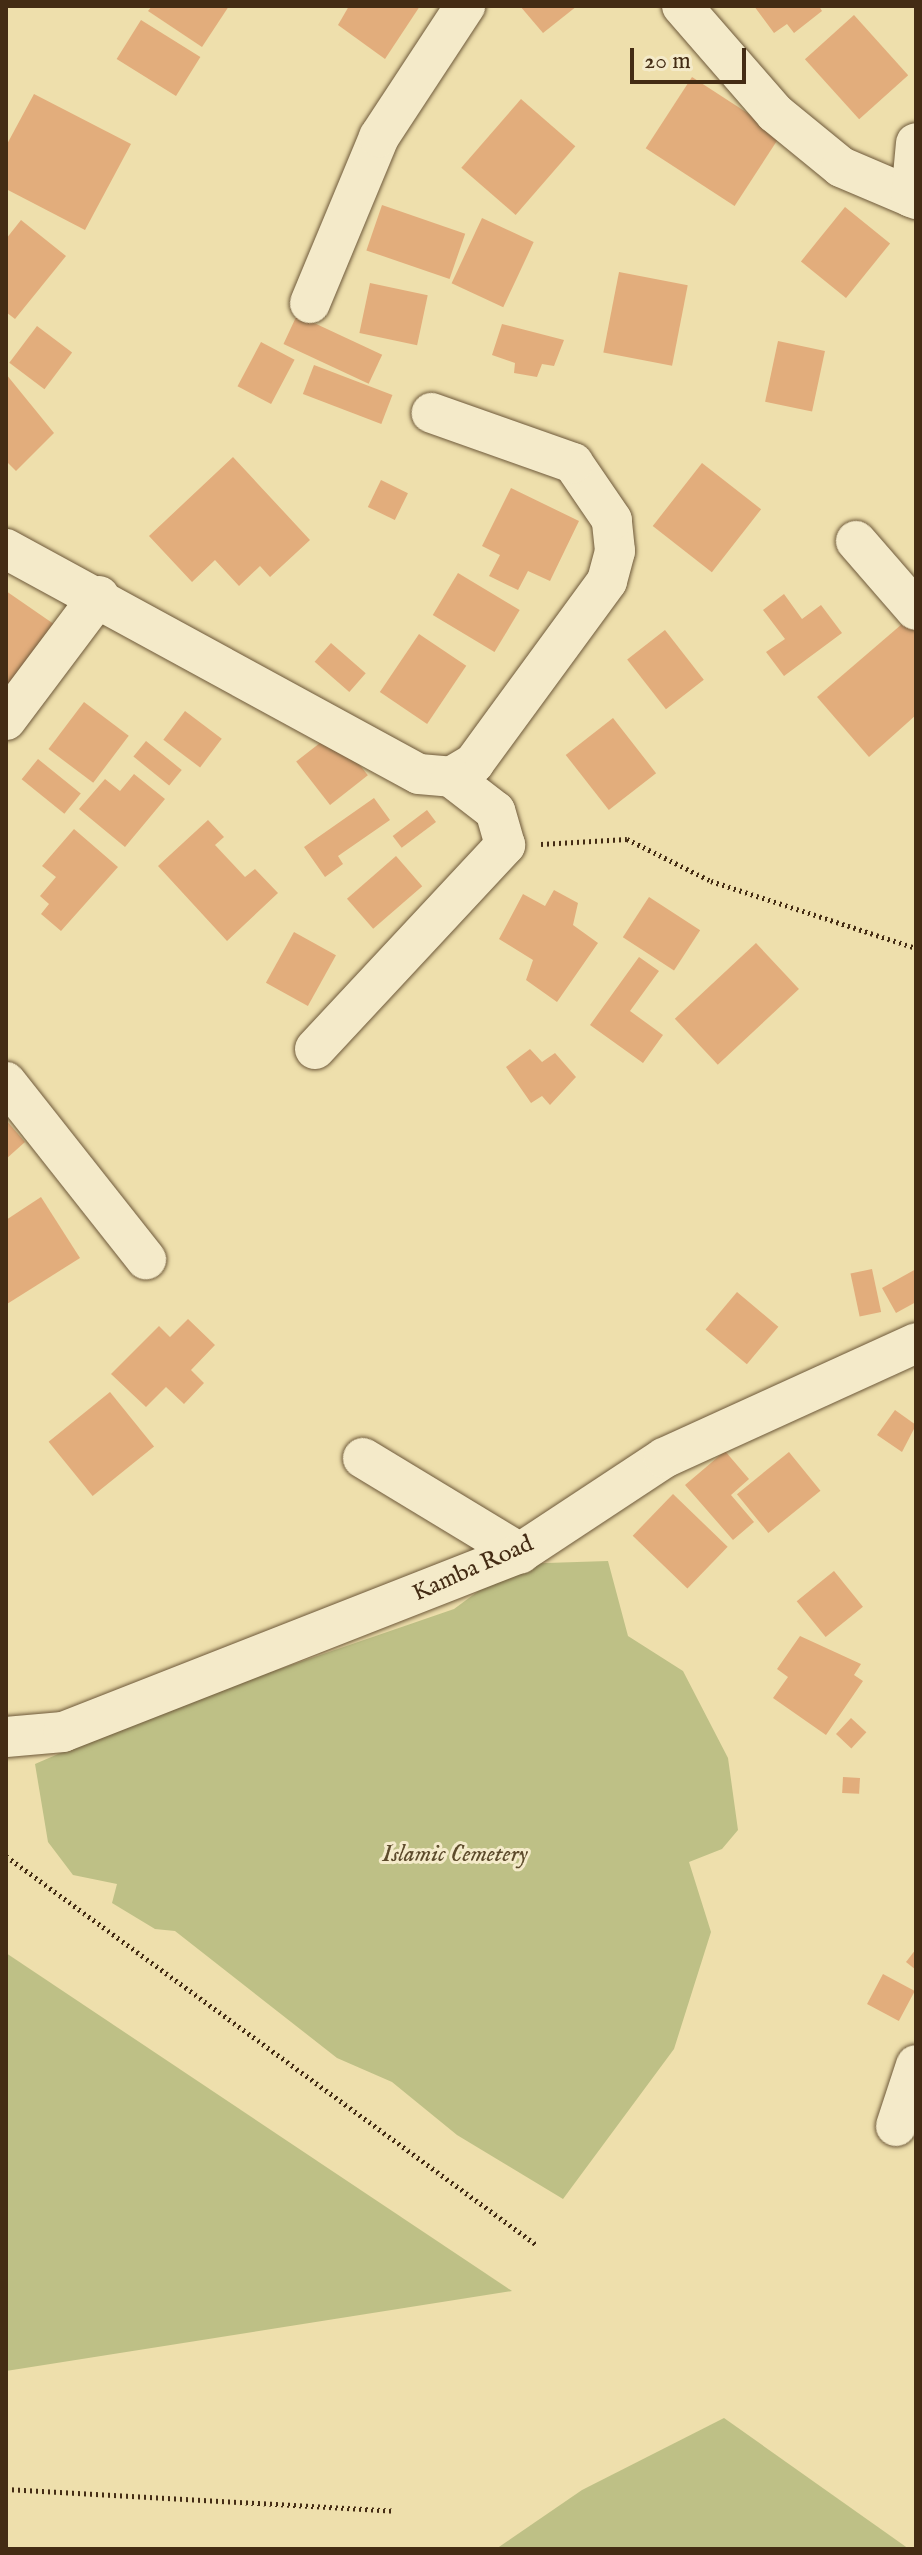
<!DOCTYPE html>
<html>
<head>
<meta charset="utf-8">
<style>
	body { margin:0 }
	#map { position:relative; width:922px; height:2555px; overflow:hidden; background:#eedfac; font-family:"IM FELL English",serif }
	div>[style] { position:absolute }
	.green>* { inset:0; background:#bec086 }
	.building>* { inset:0; background:#e2ad7c; transform-origin:0 0 }
	.path>* { height:5px; margin-top:-2.5px; transform-origin:0; background:repeating-linear-gradient(90deg,#442c14 0 2px,transparent 0 6px) }
	.roads { filter:drop-shadow(0 0 2px #6e593a) drop-shadow(0 0 2px #6e593a) }
	.minor>* { height:40px; margin:-20px; padding:0 20px; transform-origin:20px; border-radius:20px; background:#f4eac9 }
	span { translate:-50% -50%; white-space:nowrap; text-align:center; line-height:1.15; -webkit-text-stroke:6px #f4eac9; paint-order:stroke }
	.street-label { font-size:24px; color:#442c14 }
	.park-label { font-size:24px; color:#5c4a2b; font-style:italic }
	.frame { position:absolute; inset:0; border:8px solid #442c14; pointer-events:none }
	.scale { position:absolute; left:630px; top:48px; width:116px; height:36px; box-sizing:border-box; border:4px solid #442c14; border-top:0; padding-left:10px; font-size:24px; line-height:28px; white-space:nowrap; color:#442c14; -webkit-text-stroke:6px #f4eac9; paint-order:stroke }
</style>
</head>
<body>
<div id="map">
	<div class="green">
		<i style="clip-path:polygon(608px 1561px,628px 1636px,683px 1671px,728px 1758px,738px 1830px,722px 1849px,689px 1862px,711px 1932px,674px 2049px,563px 2199px,457px 2135px,392px 2082px,337px 2058px,175px 1931px,155px 1929px,112px 1903px,117px 1884px,73px 1875px,48px 1842px,35px 1764px,160px 1710px,454px 1609px,515px 1564px)"></i>
		<i style="clip-path:polygon(6px 1953px,512px 2291px,6px 2371px)"></i>
		<i style="clip-path:polygon(724px 2418px,909px 2549px,496px 2549px,582px 2490px)"></i>
	</div>
	<div class="building">
		<i style="clip-path:polygon(152px 6px,229px 6px,202px 47px,148px 11px)"></i>
		<i style="clip-path:polygon(349px 6px,420px 6px,385px 59px,338px 25px)"></i>
		<i style="clip-path:polygon(520px 6px,577px 6px,543px 33px)"></i>
		<i style="clip-path:polygon(754px 6px,819px 6px,822px 11px,794px 33px,787px 24px,774px 33px)"></i>
		<i style="left:854px;top:15px;width:81px;height:66px;rotate:48deg"></i>
		<i style="left:141px;top:20px;width:70px;height:46px;rotate:32deg"></i>
		<i style="left:692px;top:77px;width:106px;height:85px;rotate:33deg"></i>
		<i style="clip-path:polygon(34px 94px,131px 144px,85px 230px,6px 189px,6px 146px)"></i>
		<i style="left:521px;top:99px;width:72px;height:91px;rotate:41deg"></i>
		<i style="left:382px;top:205px;width:88px;height:48px;rotate:19deg"></i>
		<i style="left:845px;top:207px;width:58px;height:70px;rotate:39deg"></i>
		<i style="left:482px;top:218px;width:57px;height:72px;rotate:25deg"></i>
		<i style="clip-path:polygon(21px 220px,66px 256px,15px 319px,6px 312px,6px 239px)"></i>
		<i style="left:619px;top:272px;width:70px;height:82px;rotate:11deg"></i>
		<i style="left:370px;top:283px;width:59px;height:51px;rotate:12deg"></i>
		<i style="left:297px;top:315px;width:94px;height:32px;rotate:25deg"></i>
		<i style="clip-path:polygon(502px 324px,564px 340px,554px 366px,542px 364px,537px 377px,514px 373px,515px 363px,492px 355px)"></i>
		<i style="left:37px;top:326px;width:44px;height:46px;rotate:37deg"></i>
		<i style="left:778px;top:341px;width:48px;height:62px;rotate:12deg"></i>
		<i style="left:261px;top:342px;width:38px;height:50px;rotate:28deg"></i>
		<i style="left:314px;top:365px;width:84px;height:31px;rotate:21deg"></i>
		<i style="clip-path:polygon(6px 374px,54px 433px,16px 471px,6px 461px)"></i>
		<i style="clip-path:polygon(233px 457px,310px 540px,270px 577px,260px 566px,239px 586px,215px 560px,192px 582px,149px 536px)"></i>
		<i style="left:702px;top:463px;width:75px;height:80px;rotate:38deg"></i>
		<i style="left:381px;top:480px;width:30px;height:30px;rotate:26deg"></i>
		<i style="clip-path:polygon(511px 488px,579px 521px,550px 581px,528px 571px,518px 590px,489px 576px,500px 555px,482px 546px)"></i>
		<i style="left:458px;top:573px;width:72px;height:49px;rotate:31deg"></i>
		<i style="clip-path:polygon(6px 591px,61px 629px,6px 698px)"></i>
		<i style="clip-path:polygon(784px 594px,802px 619px,821px 605px,842px 633px,784px 676px,766px 652px,785px 639px,763px 610px)"></i>
		<i style="clip-path:polygon(909px 618px,916px 626px,916px 715px,869px 757px,817px 697px)"></i>
		<i style="left:665px;top:630px;width:63px;height:48px;rotate:52deg"></i>
		<i style="left:419px;top:634px;width:57px;height:70px;rotate:34deg"></i>
		<i style="left:331px;top:643px;width:46px;height:25px;rotate:41deg"></i>
		<i style="left:84px;top:702px;width:56px;height:59px;rotate:37deg"></i>
		<i style="left:185px;top:711px;width:46px;height:36px;rotate:37deg"></i>
		<i style="left:613px;top:718px;width:70px;height:60px;rotate:52deg"></i>
		<i style="left:334px;top:732px;width:55px;height:48px;rotate:52deg"></i>
		<i style="left:146px;top:741px;width:46px;height:20px;rotate:39deg"></i>
		<i style="left:38px;top:759px;width:55px;height:26px;rotate:39deg"></i>
		<i style="clip-path:polygon(134px 774px,165px 799px,125px 847px,79px 809px,105px 779px,120px 791px)"></i>
		<i style="clip-path:polygon(374px 798px,390px 820px,338px 856px,343px 864px,325px 877px,304px 847px)"></i>
		<i style="left:427px;top:810px;width:15px;height:43px;rotate:53deg"></i>
		<i style="clip-path:polygon(208px 820px,224px 837px,215px 845px,245px 877px,255px 869px,278px 893px,227px 941px,158px 866px)"></i>
		<i style="clip-path:polygon(74px 829px,118px 867px,61px 931px,41px 914px,49px 904px,40px 896px,56px 877px,42px 866px)"></i>
		<i style="left:396px;top:856px;width:40px;height:65px;rotate:49deg"></i>
		<i style="clip-path:polygon(554px 890px,578px 903px,573px 925px,598px 943px,557px 1002px,526px 980px,533px 960px,499px 939px,523px 894px,545px 906px)"></i>
		<i style="left:649px;top:897px;width:61px;height:48px;rotate:33deg"></i>
		<i style="left:294px;top:932px;width:48px;height:58px;rotate:29deg"></i>
		<i style="left:756px;top:943px;width:63px;height:111px;rotate:47deg"></i>
		<i style="clip-path:polygon(639px 957px,659px 971px,630px 1011px,663px 1035px,643px 1063px,590px 1025px)"></i>
		<i style="clip-path:polygon(530px 1049px,542px 1062px,555px 1053px,576px 1077px,550px 1105px,542px 1096px,531px 1103px,506px 1067px)"></i>
		<i style="clip-path:polygon(6px 1120px,25px 1142px,6px 1159px)"></i>
		<i style="clip-path:polygon(41px 1197px,80px 1258px,7px 1304px,6px 1220px)"></i>
		<i style="left:872px;top:1269px;width:44px;height:22px;rotate:78deg"></i>
		<i style="clip-path:polygon(916px 1269px,916px 1302px,896px 1313px,882px 1288px)"></i>
		<i style="left:737px;top:1292px;width:54px;height:49px;rotate:40deg"></i>
		<i style="clip-path:polygon(188px 1319px,215px 1345px,191px 1370px,204px 1383px,184px 1404px,166px 1387px,146px 1407px,111px 1374px,159px 1326px,170px 1337px)"></i>
		<i style="left:110px;top:1392px;width:70px;height:79px;rotate:51deg"></i>
		<i style="clip-path:polygon(895px 1410px,916px 1425px,902px 1452px,877px 1435px)"></i>
		<i style="clip-path:polygon(725px 1451px,749px 1479px,731px 1495px,754px 1522px,733px 1540px,685px 1485px)"></i>
		<i style="left:789px;top:1452px;width:50px;height:67px;rotate:51deg"></i>
		<i style="left:673px;top:1494px;width:76px;height:58px;rotate:44deg"></i>
		<i style="left:834px;top:1571px;width:46px;height:48px;rotate:51deg"></i>
		<i style="clip-path:polygon(800px 1636px,861px 1664px,854px 1675px,863px 1681px,826px 1735px,773px 1698px,788px 1677px,777px 1669px)"></i>
		<i style="left:851px;top:1718px;width:21px;height:22px;rotate:43deg"></i>
		<i style="left:843px;top:1777px;width:17px;height:16px;rotate:3deg"></i>
		<i style="clip-path:polygon(916px 1949px,916px 1970px,906px 1962px)"></i>
		<i style="left:883px;top:1974px;width:36px;height:34px;rotate:28deg"></i>
	</div>
	<div class="path">
		<i style="left:541px;top:844px;width:86px;rotate:-3.3deg"></i>
		<i style="left:627px;top:839px;width:94px;rotate:26.6deg"></i>
		<i style="left:711px;top:881px;width:216px;rotate:18.1deg"></i>
		<i style="left:6px;top:1856px;width:658px;rotate:36.23deg"></i>
		<i style="left:6px;top:2489px;width:389px;rotate:3.2deg"></i>
	</div>
	<div class="roads">
		<div class="minor">
			<i style="left:682px;top:6px;width:142px;rotate:49deg"></i>
			<i style="left:775px;top:113px;width:85px;rotate:39.3deg"></i>
			<i style="left:841px;top:167px;width:82px;rotate:23.1deg"></i>
			<i style="left:911px;top:197px;width:54px;rotate:-84.7deg"></i>
			<i style="left:310px;top:303px;width:180px;rotate:-67.4deg"></i>
			<i style="left:379px;top:137px;width:157px;rotate:-56.7deg"></i>
			<i style="left:856px;top:541px;width:91px;rotate:49deg"></i>
			<i style="left:6px;top:549px;width:470px;rotate:28.6deg"></i>
			<i style="left:419px;top:774px;width:32px;rotate:5deg"></i>
			<i style="left:451px;top:777px;width:27px;rotate:-31deg"></i>
			<i style="left:474px;top:763px;width:225px;rotate:-53.8deg"></i>
			<i style="left:607px;top:581px;width:31px;rotate:-75deg"></i>
			<i style="left:615px;top:551px;width:31px;rotate:-96deg"></i>
			<i style="left:612px;top:520px;width:69px;rotate:-124.4deg"></i>
			<i style="left:573px;top:463px;width:150px;rotate:-160.5deg"></i>
			<i style="left:6px;top:720px;width:155px;rotate:-53.1deg"></i>
			<i style="left:315px;top:1049px;width:279px;rotate:-47deg"></i>
			<i style="left:505px;top:845px;width:35px;rotate:-106deg"></i>
			<i style="left:495px;top:811px;width:56px;rotate:-142.3deg"></i>
			<i style="left:6px;top:1082px;width:226px;rotate:51.7deg"></i>
			<i style="left:363px;top:1458px;width:184px;rotate:31.2deg"></i>
			<i style="left:6px;top:1737px;width:57px;rotate:-5deg"></i>
			<i style="left:63px;top:1732px;width:491px;rotate:-21.4deg"></i>
			<i style="left:520px;top:1553px;width:173px;rotate:-33.4deg"></i>
			<i style="left:664px;top:1458px;width:277px;rotate:-24.5deg"></i>
			<i style="left:896px;top:2126px;width:64px;rotate:-71.8deg"></i>
		</div>
	</div>
	<div class="street-label">
		<span style="left:473px;top:1569px;rotate:-24deg">Kamba Road</span>
	</div>
	<div class="park-label">
		<span style="left:455px;top:1855px">Islamic Cemetery</span>
	</div>
	<div class="frame"></div>
	<div class="scale">20 m</div>
</div>
</body>
</html>
